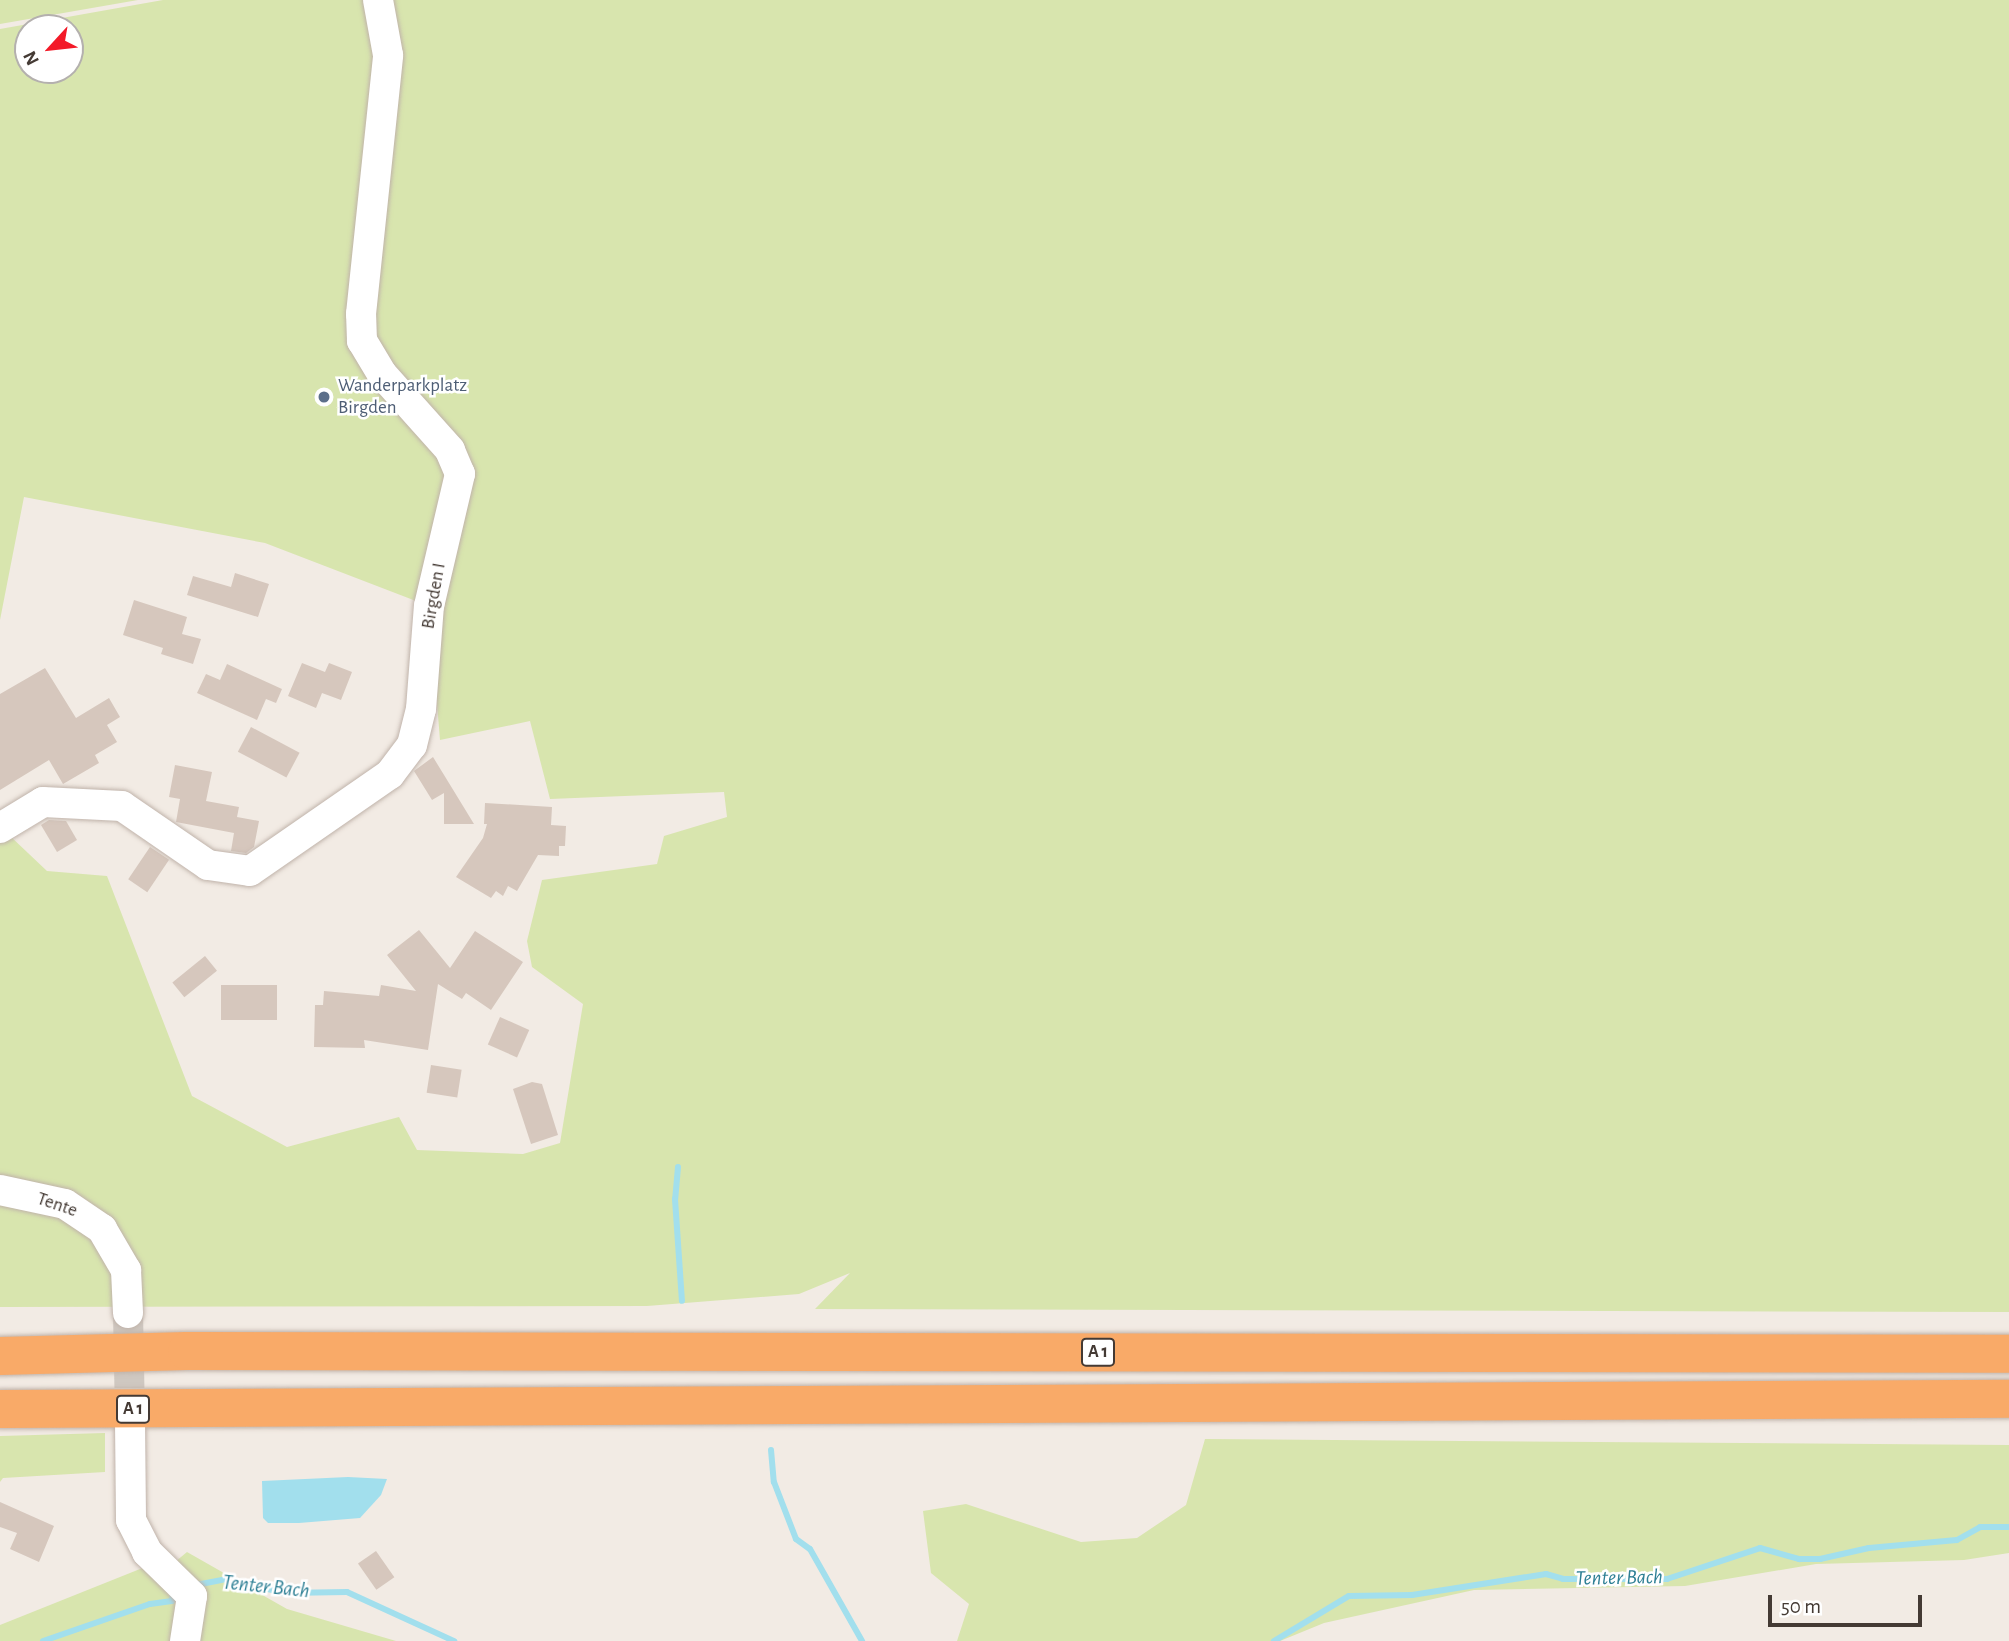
<!DOCTYPE html>
<html>
<head>
<meta charset="utf-8">
<style>
	body { margin:0 }
	#map { position:relative; width:2009px; height:1641px; overflow:hidden; background:#f2ebe4; font-family:"Alegreya Sans",sans-serif }
	div>[style] { position:absolute }
	.green>* { inset:0; background:#d8e5ae }
	.water>* { inset:0; background:#a2dfed }
	.stream>* { height:6px; margin:-3px; padding:0 3px; transform-origin:3px; border-radius:3px; background:#a2dfed }
	.building>* { inset:0; background:#d6c7bd; transform-origin:0 0 }
	.minor-tunnel>* { height:30px; margin-top:-15px; transform-origin:0; background:repeating-linear-gradient(90deg,#cfc8c1 0 30px,transparent 0 45px) }
	.roads { filter:drop-shadow(0 0 2px #c0b3aa) drop-shadow(0 0 2px #c0b3aa) }
	.minor>* { height:30px; margin:-15px; padding:0 15px; transform-origin:15px; border-radius:15px; background:#fff }
	.highway>* { height:38px; margin:-19px; padding:0 19px; transform-origin:19px; border-radius:19px; background:#f9aa68 }
	.dots>* { width:19px; height:19px; translate:-50% -50%; box-sizing:border-box; border:4px solid #fff; border-radius:50% }
	span { translate:-50% -50%; white-space:nowrap; text-align:center; line-height:1.15; -webkit-text-stroke:5px #fff; paint-order:stroke }
	.shield-label span { padding:2px 5px; background:#fff; border:2px solid; border-radius:5px; -webkit-text-stroke-width:0 }
	.shield-label { font-size:18px; color:#443a34; font-weight:700 }
	.service-label { font-size:19px; color:#4e5e75 }
	.left { translate:0 -50%; text-align:left }
	.street-label { font-size:19px; color:#443a34 }
	.water-label { font-size:21px; color:#2d7f94; font-style:italic }
	.north { position:absolute; left:14px; top:14px; width:70px; height:70px; box-sizing:border-box; background:#fff; border:2px solid #b4b0ae; border-radius:50%; rotate:243deg; font-size:19px; font-weight:700; line-height:28px; text-align:center; color:#443a34 }
	.north::after { content:''; display:block; margin:auto; width:24px; height:32px; background:#f31a28; clip-path:polygon(50% 0,100% 100%,50% 72%,0 100%) }
	.scale { position:absolute; left:1768px; top:1595px; width:154px; height:32px; box-sizing:border-box; border:4px solid #443a34; border-top:0; padding-left:9px; font-size:21px; line-height:24px; white-space:nowrap; color:#443a34; -webkit-text-stroke:5px #fff; paint-order:stroke }
</style>
</head>
<body>
<div id="map">
	<div class="green">
		<i style="clip-path:polygon(0 0,138px 0,0 24px)"></i>
		<i style="clip-path:polygon(evenodd,163px 0,2009px 0,2009px 1312px,815px 1309px,850px 1273px,799px 1294px,647px 1306px,0 1307px,0 842px,9px 835px,47px 871px,107px 876px,192px 1096px,287px 1147px,399px 1117px,417px 1150px,523px 1154px,560px 1143px,583px 1004px,532px 967px,527px 941px,542px 880px,657px 864px,664px 836px,727px 817px,724px 792px,550px 799px,530px 721px,440px 740px,429px 606px,265px 543px,24px 497px,0 620px,0 29px,163px 0,28px 28px,70px 28px,70px 70px,28px 70px,28px 28px)"></i>
		<i style="clip-path:polygon(105px 1433px,105px 1472px,3px 1478px,0 1482px,0 1436px)"></i>
		<i style="clip-path:polygon(1205px 1439px,2009px 1445px,2009px 1553px,1964px 1560px,1816px 1564px,1685px 1586px,1474px 1590px,1324px 1623px,1280px 1641px,957px 1641px,969px 1604px,931px 1573px,923px 1511px,966px 1504px,1081px 1542px,1137px 1538px,1186px 1505px)"></i>
		<i style="clip-path:polygon(187px 1552px,287px 1609px,396px 1641px,0 1641px,0 1625px,150px 1565px,175px 1562px)"></i>
	</div>
	<div class="water">
		<i style="clip-path:polygon(348px 1477px,387px 1479px,381px 1495px,360px 1518px,299px 1523px,268px 1523px,263px 1518px,262px 1481px)"></i>
	</div>
	<div class="stream">
		<i style="left:678px;top:1167px;width:32px;rotate:95deg"></i>
		<i style="left:675px;top:1199px;width:102px;rotate:86.1deg"></i>
		<i style="left:771px;top:1450px;width:32px;rotate:85deg"></i>
		<i style="left:774px;top:1482px;width:61px;rotate:68.9deg"></i>
		<i style="left:796px;top:1539px;width:17px;rotate:36deg"></i>
		<i style="left:810px;top:1549px;width:106px;rotate:60.5deg"></i>
		<i style="left:196px;top:1585px;width:32px;rotate:-11deg"></i>
		<i style="left:227px;top:1579px;width:59px;rotate:13.8deg"></i>
		<i style="left:284px;top:1593px;width:63px;rotate:-0.9deg"></i>
		<i style="left:347px;top:1592px;width:118px;rotate:24.6deg"></i>
		<i style="left:43px;top:1641px;width:113px;rotate:-19.1deg"></i>
		<i style="left:150px;top:1604px;width:22px;rotate:-8deg"></i>
		<i style="left:172px;top:1601px;width:9px;rotate:-84deg"></i>
		<i style="left:1274px;top:1641px;width:87px;rotate:-31deg"></i>
		<i style="left:1349px;top:1596px;width:63px;rotate:-0.9deg"></i>
		<i style="left:1412px;top:1595px;width:136px;rotate:-8.9deg"></i>
		<i style="left:1546px;top:1574px;width:18px;rotate:16deg"></i>
		<i style="left:1563px;top:1579px;width:104px"></i>
		<i style="left:1667px;top:1579px;width:98px;rotate:-18.4deg"></i>
		<i style="left:1760px;top:1548px;width:41px;rotate:15.8deg"></i>
		<i style="left:1799px;top:1559px;width:21px"></i>
		<i style="left:1820px;top:1559px;width:50px;rotate:-12.7deg"></i>
		<i style="left:1869px;top:1548px;width:88px;rotate:-5.2deg"></i>
		<i style="left:1957px;top:1540px;width:26px;rotate:-29deg"></i>
		<i style="left:1980px;top:1527px;width:29px"></i>
	</div>
	<div class="building">
		<i style="clip-path:polygon(235px 573px,269px 584px,258px 617px,187px 595px,193px 576px,231px 587px)"></i>
		<i style="clip-path:polygon(134px 600px,187px 617px,182px 634px,201px 639px,193px 664px,161px 654px,163px 648px,123px 635px)"></i>
		<i style="clip-path:polygon(302px 663px,325px 672px,329px 663px,352px 672px,341px 700px,322px 693px,316px 708px,288px 696px)"></i>
		<i style="clip-path:polygon(227px 664px,282px 689px,276px 703px,266px 699px,257px 720px,197px 693px,206px 674px,220px 680px)"></i>
		<i style="clip-path:polygon(45px 668px,76px 718px,109px 698px,120px 717px,107px 725px,117px 742px,95px 755px,99px 763px,63px 784px,49px 760px,0 790px,0 694px)"></i>
		<i style="left:251px;top:727px;width:55px;height:28px;rotate:28deg"></i>
		<i style="clip-path:polygon(433px 757px,452px 788px,474px 824px,444px 824px,444px 793px,432px 800px,414px 771px)"></i>
		<i style="clip-path:polygon(175px 765px,212px 772px,206px 801px,239px 807px,237px 817px,259px 821px,254px 847px,246px 853px,231px 851px,234px 833px,176px 822px,180px 799px,169px 797px)"></i>
		<i style="clip-path:polygon(485px 803px,552px 807px,551px 825px,566px 826px,565px 846px,559px 846px,559px 856px,538px 855px,517px 891px,508px 886px,503px 896px,496px 891px,491px 898px,456px 877px,483px 838px,487px 824px,484px 824px)"></i>
		<i style="clip-path:polygon(49px 820px,66px 821px,77px 840px,57px 852px,41px 825px)"></i>
		<i style="left:150px;top:847px;width:23px;height:39px;rotate:34deg"></i>
		<i style="clip-path:polygon(419px 930px,450px 968px,475px 931px,523px 962px,491px 1010px,466px 993px,462px 999px,438px 984px,428px 1050px,364px 1040px,365px 1048px,314px 1047px,315px 1005px,323px 1005px,324px 991px,379px 996px,381px 985px,416px 991px,387px 955px)"></i>
		<i style="left:205px;top:956px;width:19px;height:42px;rotate:51deg"></i>
		<i style="left:221px;top:985px;width:56px;height:35px"></i>
		<i style="left:500px;top:1017px;width:32px;height:30px;rotate:24deg"></i>
		<i style="left:431px;top:1065px;width:31px;height:28px;rotate:9deg"></i>
		<i style="clip-path:polygon(532px 1082px,542px 1084px,558px 1135px,531px 1144px,513px 1089px)"></i>
		<i style="clip-path:polygon(0 1502px,54px 1526px,39px 1562px,10px 1549px,17px 1533px,0 1527px)"></i>
		<i style="left:376px;top:1551px;width:32px;height:22px;rotate:55deg"></i>
	</div>
	<div class="minor-tunnel">
		<i style="left:128px;top:1313px;width:109px;rotate:88.9deg"></i>
	</div>
	<div class="roads">
		<div class="minor">
			<i style="left:0;top:828px;width:50px;rotate:-31.2deg"></i>
			<i style="left:43px;top:802px;width:79px;rotate:2.9deg"></i>
			<i style="left:122px;top:806px;width:104px;rotate:34.5deg"></i>
			<i style="left:208px;top:865px;width:42px;rotate:8.1deg"></i>
			<i style="left:250px;top:871px;width:170px;rotate:-34.7deg"></i>
			<i style="left:390px;top:774px;width:36px;rotate:-53deg"></i>
			<i style="left:412px;top:745px;width:37px;rotate:-76deg"></i>
			<i style="left:421px;top:709px;width:103px;rotate:-85.6deg"></i>
			<i style="left:429px;top:606px;width:136px;rotate:-76.8deg"></i>
			<i style="left:460px;top:474px;width:26px;rotate:-113deg"></i>
			<i style="left:450px;top:450px;width:102px;rotate:-131.8deg"></i>
			<i style="left:382px;top:374px;width:39px;rotate:-121deg"></i>
			<i style="left:362px;top:341px;width:27px;rotate:-92deg"></i>
			<i style="left:361px;top:314px;width:260px;rotate:-84deg"></i>
			<i style="left:388px;top:55px;width:56px;rotate:-100.3deg"></i>
			<i style="left:0;top:1190px;width:66px;rotate:12.2deg"></i>
			<i style="left:65px;top:1204px;width:45px;rotate:34deg"></i>
			<i style="left:102px;top:1229px;width:48px;rotate:59.7deg"></i>
			<i style="left:126px;top:1270px;width:43px;rotate:87.3deg"></i>
			<i style="left:130px;top:1422px;width:98px;rotate:89.4deg"></i>
			<i style="left:131px;top:1520px;width:36px;rotate:63deg"></i>
			<i style="left:147px;top:1552px;width:63px;rotate:44.4deg"></i>
			<i style="left:192px;top:1596px;width:46px;rotate:98.8deg"></i>
		</div>
		<div class="highway">
			<i style="left:0;top:1356px;width:187px;rotate:-1.5deg"></i>
			<i style="left:187px;top:1351px;width:1822px;rotate:0.09deg"></i>
			<i style="left:0;top:1409px;width:2009px;rotate:-0.29deg"></i>
		</div>
	</div>
	<div class="dots">
		<i style="left:324px;top:397px;background:#5c6f8a"></i>
	</div>
	<div class="shield-label">
		<span style="left:1098px;top:1352px">A 1</span>
		<span style="left:133px;top:1409px">A 1</span>
	</div>
	<div class="service-label">
		<span class="left" style="left:338px;top:397px">Wanderparkplatz<br>Birgden</span>
	</div>
	<div class="street-label">
		<span style="left:434px;top:596px;rotate:-80deg">Birgden I</span>
		<span style="left:57px;top:1205px;rotate:19deg">Tente</span>
	</div>
	<div class="water-label">
		<span style="left:1619px;top:1578px;rotate:-1deg">Tenter Bach</span>
		<span style="left:266px;top:1587px;rotate:6deg">Tenter Bach</span>
	</div>
	<div class="north">N</div>
	<div class="scale">50 m</div>
</div>
</body>
</html>
